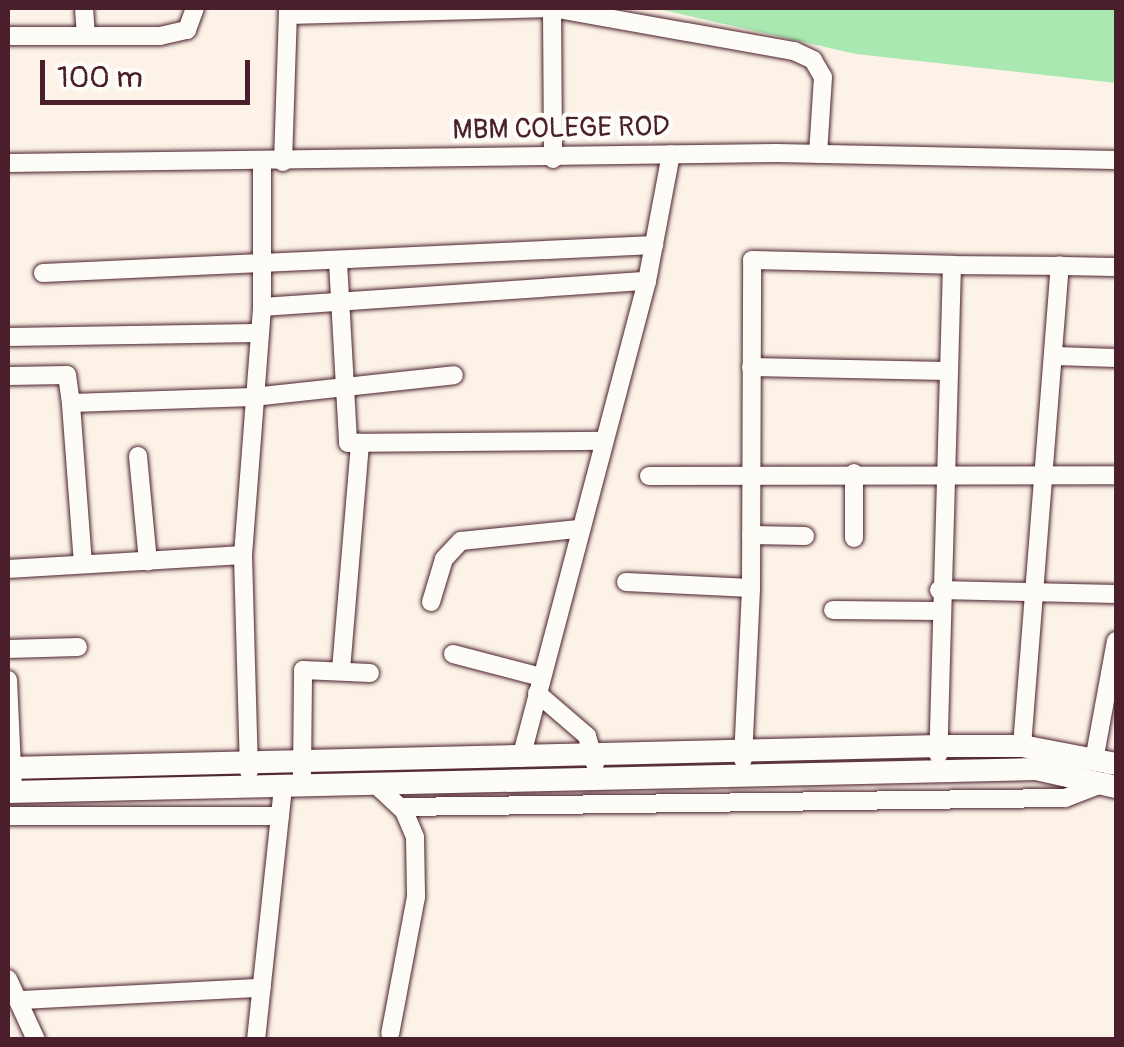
<!DOCTYPE html>
<html>
<head>
<meta charset="utf-8">
<style>
	body { margin:0 }
	#map { position:relative; width:1124px; height:1047px; overflow:hidden; background:#fcf2e7; font-family:Pangolin,sans-serif }
	div>[style] { position:absolute }
	.green>* { inset:0; background:#a9e9b1 }
	.roads { filter:drop-shadow(0 0 2px #4a1f2b) drop-shadow(0 0 2px #4a1f2b) }
	.street>* { height:18px; margin:-9px; padding:0 9px; transform-origin:9px; border-radius:9px; background:#fdfcf7 }
	.secondary>* { height:22px; margin:-11px; padding:0 11px; transform-origin:11px; border-radius:11px; background:#fdfcf7 }
	span { translate:-50% -50%; white-space:nowrap; text-align:center; line-height:1.15; -webkit-text-stroke:9px #fdfcf7; paint-order:stroke }
	.street-label { font-size:28px; color:#4a1f2b }
	.frame { position:absolute; inset:0; border:10px solid #4a1f2b; pointer-events:none }
	.scale { position:absolute; left:40px; top:60px; width:210px; height:45px; box-sizing:border-box; border:5px solid #4a1f2b; border-top:0; padding-left:12px; font-size:30px; line-height:35px; white-space:nowrap; color:#4a1f2b; -webkit-text-stroke:8px #fdfcf7; paint-order:stroke }
</style>
</head>
<body>
<div id="map">
	<div class="green">
		<i style="clip-path:polygon(654px 8px,1116px 8px,1116px 83px,856px 54px)"></i>
	</div>
	<div class="roads">
		<div class="street">
			<i style="left:84px;top:8px;width:28px;rotate:86deg"></i>
			<i style="left:552px;top:8px;width:151px;rotate:89.6deg"></i>
			<i style="left:288px;top:15px;width:264px;rotate:-1.5deg"></i>
			<i style="left:552px;top:8px;width:246px;rotate:10.1deg"></i>
			<i style="left:794px;top:51px;width:21px;rotate:25deg"></i>
			<i style="left:813px;top:60px;width:20px;rotate:60deg"></i>
			<i style="left:823px;top:77px;width:77px;rotate:93.7deg"></i>
			<i style="left:8px;top:36px;width:152px"></i>
			<i style="left:160px;top:36px;width:28px;rotate:-13deg"></i>
			<i style="left:187px;top:30px;width:23px;rotate:-70deg"></i>
			<i style="left:283px;top:162px;width:154px;rotate:-88.1deg"></i>
			<i style="left:8px;top:163px;width:768px;rotate:-0.75deg"></i>
			<i style="left:776px;top:153px;width:340px;rotate:1.2deg"></i>
			<i style="left:338px;top:262px;width:181px;rotate:86.8deg"></i>
			<i style="left:348px;top:443px;width:252px;rotate:-0.5deg"></i>
			<i style="left:952px;top:265px;width:108px;rotate:0.5deg"></i>
			<i style="left:43px;top:273px;width:612px;rotate:-2.62deg"></i>
			<i style="left:262px;top:307px;width:386px;rotate:-3.9deg"></i>
			<i style="left:8px;top:337px;width:247px;rotate:-0.9deg"></i>
			<i style="left:1055px;top:356px;width:61px;rotate:1.9deg"></i>
			<i style="left:751px;top:367px;width:196px;rotate:1.2deg"></i>
			<i style="left:8px;top:376px;width:59px;rotate:-1deg"></i>
			<i style="left:67px;top:375px;width:28px;rotate:82deg"></i>
			<i style="left:138px;top:456px;width:106px;rotate:84.6deg"></i>
			<i style="left:649px;top:476px;width:467px;rotate:-0.1deg"></i>
			<i style="left:751px;top:535px;width:54px;rotate:1.1deg"></i>
			<i style="left:854px;top:538px;width:65px;rotate:-90deg"></i>
			<i style="left:83px;top:564px;width:161px;rotate:-94.3deg"></i>
			<i style="left:71px;top:403px;width:182px;rotate:-1.9deg"></i>
			<i style="left:253px;top:397px;width:202px;rotate:-6.2deg"></i>
			<i style="left:8px;top:569px;width:235px;rotate:-3.4deg"></i>
			<i style="left:626px;top:582px;width:125px;rotate:2.7deg"></i>
			<i style="left:939px;top:590px;width:177px;rotate:1.3deg"></i>
			<i style="left:431px;top:602px;width:45px;rotate:-73.2deg"></i>
			<i style="left:444px;top:559px;width:25px;rotate:-47deg"></i>
			<i style="left:461px;top:541px;width:118px;rotate:-5.9deg"></i>
			<i style="left:833px;top:610px;width:105px;rotate:0.5deg"></i>
			<i style="left:8px;top:649px;width:70px;rotate:-1.6deg"></i>
			<i style="left:453px;top:654px;width:91px;rotate:14.6deg"></i>
			<i style="left:341px;top:670px;width:228px;rotate:-85.2deg"></i>
			<i style="left:8px;top:680px;width:111px;rotate:87.4deg"></i>
			<i style="left:537px;top:693px;width:66px;rotate:40.7deg"></i>
			<i style="left:587px;top:736px;width:29px;rotate:74deg"></i>
			<i style="left:1022px;top:746px;width:482px;rotate:-85.5deg"></i>
			<i style="left:1060px;top:266px;width:56px;rotate:1deg"></i>
			<i style="left:1095px;top:755px;width:116px;rotate:-79.6deg"></i>
			<i style="left:521px;top:758px;width:493px;rotate:-75.2deg"></i>
			<i style="left:647px;top:281px;width:129px;rotate:-79.3deg"></i>
			<i style="left:743px;top:759px;width:171px;rotate:-87.3deg"></i>
			<i style="left:751px;top:588px;width:328px;rotate:-89.8deg"></i>
			<i style="left:752px;top:260px;width:200px;rotate:1.4deg"></i>
			<i style="left:952px;top:265px;width:490px;rotate:91.6deg"></i>
			<i style="left:249px;top:771px;width:216px;rotate:-91.6deg"></i>
			<i style="left:243px;top:555px;width:249px;rotate:-85.6deg"></i>
			<i style="left:262px;top:307px;width:145px;rotate:-90deg"></i>
			<i style="left:302px;top:774px;width:104px;rotate:-89.4deg"></i>
			<i style="left:303px;top:670px;width:67px;rotate:2.6deg"></i>
			<i style="left:374px;top:783px;width:41px;rotate:43deg"></i>
			<i style="left:404px;top:811px;width:28px;rotate:67deg"></i>
			<i style="left:415px;top:837px;width:60px;rotate:89deg"></i>
			<i style="left:416px;top:897px;width:139px;rotate:100.7deg"></i>
			<i style="left:400px;top:807px;width:665px;rotate:-0.78deg"></i>
			<i style="left:1065px;top:798px;width:44px;rotate:-21.3deg"></i>
			<i style="left:8px;top:816px;width:272px"></i>
			<i style="left:8px;top:979px;width:67px;rotate:65.3deg"></i>
			<i style="left:21px;top:1000px;width:241px;rotate:-2.9deg"></i>
			<i style="left:256px;top:1040px;width:255px;rotate:-83.9deg"></i>
		</div>
		<div class="secondary">
			<i style="left:8px;top:768px;width:931px;rotate:-1.35deg"></i>
			<i style="left:939px;top:746px;width:83px"></i>
			<i style="left:1022px;top:746px;width:96px;rotate:10.8deg"></i>
			<i style="left:8px;top:792px;width:1028px;rotate:-1.28deg"></i>
			<i style="left:1036px;top:769px;width:82px;rotate:12.7deg"></i>
		</div>
	</div>
	<div class="street-label">
		<span style="left:561px;top:129px;rotate:-1deg">MBM COLEGE ROD</span>
	</div>
	<div class="frame"></div>
	<div class="scale">100 m</div>
</div>
</body>
</html>
